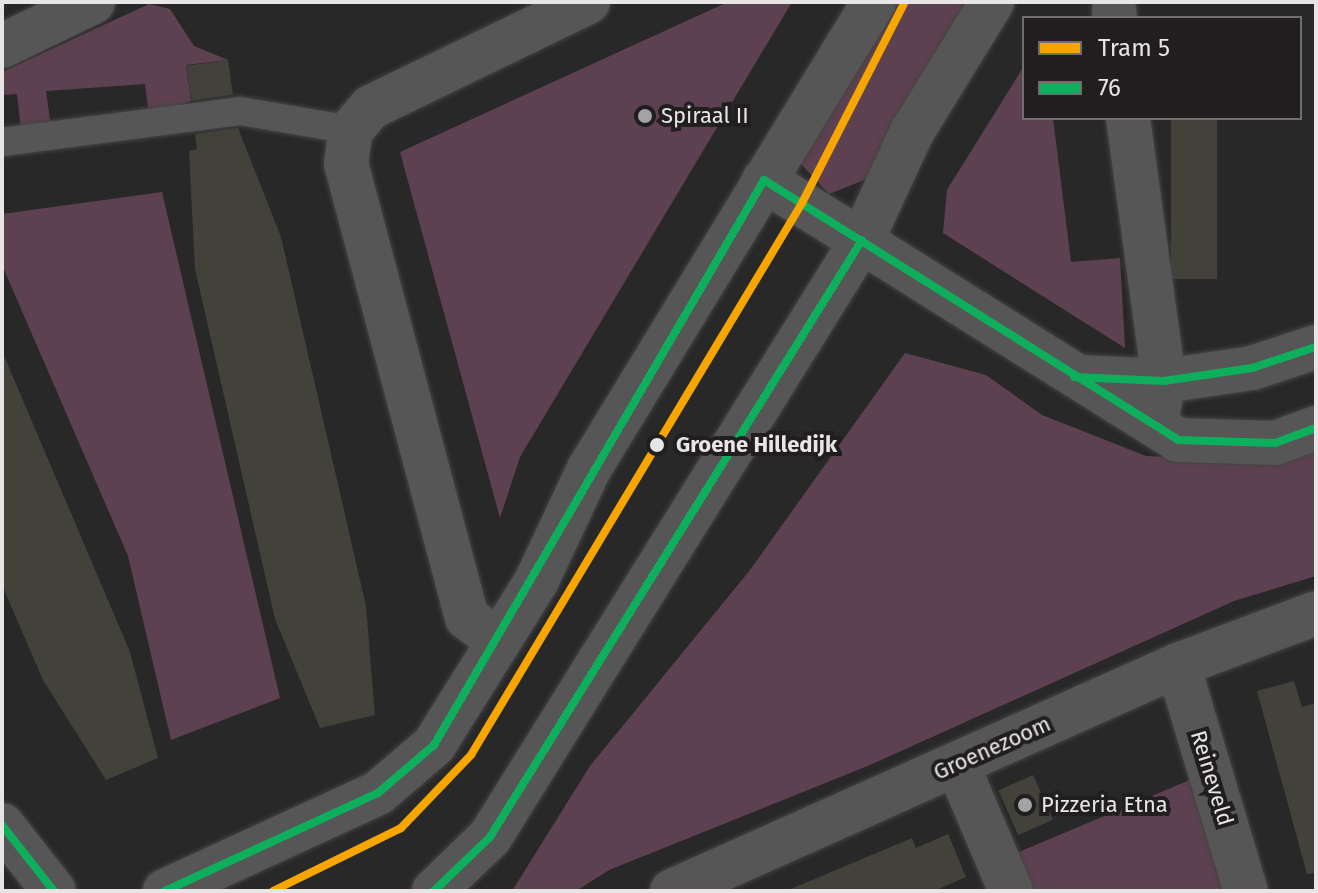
<!DOCTYPE html>
<html>
<head>
<meta charset="utf-8">
<style>
	body { margin:0 }
	#map { position:relative; width:1318px; height:893px; overflow:hidden; background:#292829; font-family:"Fira Sans",sans-serif }
	div>[style] { position:absolute }
	.green>* { inset:0; background:#5e4150 }
	.building>* { inset:0; background:#42423b; transform-origin:0 0 }
	.roads { filter:drop-shadow(0 0 2px #454344) drop-shadow(0 0 2px #454344) }
	.service>* { height:28px; margin:-14px; padding:0 14px; transform-origin:14px; border-radius:14px; background:#575656 }
	.minor>* { height:44px; margin:-22px; padding:0 22px; transform-origin:22px; border-radius:22px; background:#575656 }
	.tertiary>* { height:44px; margin:-22px; padding:0 22px; transform-origin:22px; border-radius:22px; background:#575656 }
	.bus-1>* { height:8px; margin:-4px; padding:0 4px; transform-origin:4px; border-radius:4px; background:#0daf5c }
	.tram-1>* { height:8px; margin:-4px; padding:0 4px; transform-origin:4px; border-radius:4px; background:#f7a600 }
	.dots>* { width:22px; height:22px; translate:-50% -50%; box-sizing:border-box; border:4px solid #201e1f; border-radius:50% }
	span { translate:-50% -50%; white-space:nowrap; text-align:center; line-height:1.15; -webkit-text-stroke:8px #201e1f; paint-order:stroke }
	.poi-label { font-size:22px; color:#e7e5e6 }
	.left { translate:0 -50%; text-align:left }
	.stop-label { font-size:22px; color:#e7e5e6; font-weight:700 }
	.street-label { font-size:22px; color:#e7e5e6 }
	.frame { position:absolute; inset:0; border:4px solid #e7e5e6; pointer-events:none }
	.legend { position:absolute; left:1022px; top:16px; width:280px; height:104px; box-sizing:border-box; background:#201e1f; border:2px solid #706e6f; margin:0; padding:10px 14px; list-style:none; font-size:24px; color:#e7e5e6 }
	.legend li { display:flex; align-items:center; gap:16px; height:40px }
	.legend b { width:40px; border:2px solid #706e6f }
</style>
</head>
<body>
<div id="map">
	<div class="green">
		<i style="clip-path:polygon(728px 2px,792px 2px,520px 457px,500px 518px,400px 152px)"></i>
		<i style="clip-path:polygon(889px 2px,977px 2px,872px 177px,829px 194px,801px 164px,802px 145px)"></i>
		<i style="clip-path:polygon(149px 4px,170px 9px,194px 46px,228px 60px,186px 65px,191px 101px,149px 115px,145px 84px,46px 91px,51px 126px,21px 129px,17px 94px,2px 95px,2px 72px)"></i>
		<i style="clip-path:polygon(1024px 66px,1024px 118px,1053px 118px,1071px 262px,1120px 258px,1125px 348px,943px 233px,947px 190px)"></i>
		<i style="clip-path:polygon(162px 192px,280px 698px,171px 740px,128px 556px,2px 265px,2px 214px)"></i>
		<i style="clip-path:polygon(905px 353px,986px 375px,1042px 415px,1146px 456px,1191px 458px,1316px 425px,1316px 576px,1234px 601px,870px 765px,609px 870px,576px 891px,512px 891px,590px 766px,750px 570px)"></i>
		<i style="clip-path:polygon(1192px 779px,1224px 891px,1030px 891px,1014px 854px)"></i>
	</div>
	<div class="building">
		<i style="left:228px;top:60px;width:35px;height:42px;rotate:82deg"></i>
		<i style="left:1171px;top:118px;width:46px;height:161px"></i>
		<i style="clip-path:polygon(238px 128px,281px 237px,366px 606px,375px 715px,320px 728px,275px 619px,195px 269px,189px 151px,197px 149px,195px 134px)"></i>
		<i style="clip-path:polygon(2px 351px,130px 652px,158px 758px,106px 780px,43px 680px,2px 585px)"></i>
		<i style="clip-path:polygon(1294px 681px,1302px 707px,1316px 703px,1316px 873px,1307px 874px,1257px 691px)"></i>
		<i style="left:1033px;top:775px;width:49px;height:38px;rotate:66deg"></i>
		<i style="clip-path:polygon(948px 834px,966px 877px,934px 891px,786px 891px,912px 838px,916px 848px)"></i>
	</div>
	<div class="roads">
		<div class="service">
			<i style="left:2px;top:142px;width:240px;rotate:-7.4deg"></i>
			<i style="left:240px;top:111px;width:113px;rotate:9.7deg"></i>
		</div>
		<div class="minor">
			<i style="left:1114px;top:10px;width:8px;rotate:83deg"></i>
			<i style="left:2px;top:46px;width:101px;rotate:-25.8deg"></i>
			<i style="left:1128px;top:118px;width:265px;rotate:82.2deg"></i>
			<i style="left:1164px;top:381px;width:36px;rotate:101deg"></i>
			<i style="left:499px;top:641px;width:39px;rotate:-144deg"></i>
			<i style="left:467px;top:618px;width:470px;rotate:-104.9deg"></i>
			<i style="left:346px;top:164px;width:34px;rotate:-82deg"></i>
			<i style="left:351px;top:130px;width:30px;rotate:-49deg"></i>
			<i style="left:371px;top:107px;width:241px;rotate:-25.8deg"></i>
			<i style="left:1178px;top:665px;width:236px;rotate:73.3deg"></i>
			<i style="left:957px;top:764px;width:138px;rotate:67deg"></i>
			<i style="left:2px;top:825px;width:84px;rotate:51.8deg"></i>
			<i style="left:672px;top:891px;width:554px;rotate:-24.07deg"></i>
			<i style="left:1178px;top:665px;width:147px;rotate:-20.6deg"></i>
		</div>
		<div class="tertiary">
			<i style="left:764px;top:180px;width:489px;rotate:32.1deg"></i>
			<i style="left:1178px;top:440px;width:97px;rotate:1.8deg"></i>
			<i style="left:1275px;top:443px;width:44px;rotate:-20.1deg"></i>
			<i style="left:1080px;top:377px;width:84px;rotate:2.7deg"></i>
			<i style="left:1164px;top:381px;width:89px;rotate:-8.4deg"></i>
			<i style="left:1252px;top:368px;width:67px;rotate:-18.2deg"></i>
			<i style="left:165px;top:891px;width:234px;rotate:-24.7deg"></i>
			<i style="left:378px;top:793px;width:74px;rotate:-40.6deg"></i>
			<i style="left:434px;top:745px;width:192px;rotate:-58deg"></i>
			<i style="left:536px;top:582px;width:125px;rotate:-64.9deg"></i>
			<i style="left:589px;top:469px;width:547px;rotate:-58.61deg"></i>
			<i style="left:434px;top:891px;width:78px;rotate:-44deg"></i>
			<i style="left:490px;top:837px;width:703px;rotate:-58.07deg"></i>
			<i style="left:862px;top:240px;width:119px;rotate:-65.2deg"></i>
			<i style="left:912px;top:132px;width:153px;rotate:-58.4deg"></i>
		</div>
	</div>
	<div class="bus-1">
		<i style="left:1074px;top:377px;width:90px;rotate:2.5deg"></i>
		<i style="left:1164px;top:381px;width:89px;rotate:-8.4deg"></i>
		<i style="left:1252px;top:368px;width:67px;rotate:-18.2deg"></i>
		<i style="left:2px;top:825px;width:84px;rotate:51.8deg"></i>
		<i style="left:165px;top:891px;width:234px;rotate:-24.7deg"></i>
		<i style="left:378px;top:793px;width:74px;rotate:-40.6deg"></i>
		<i style="left:434px;top:745px;width:654px;rotate:-59.71deg"></i>
		<i style="left:764px;top:180px;width:489px;rotate:32.1deg"></i>
		<i style="left:1178px;top:440px;width:97px;rotate:1.8deg"></i>
		<i style="left:1275px;top:443px;width:44px;rotate:-20.1deg"></i>
		<i style="left:434px;top:891px;width:78px;rotate:-44deg"></i>
		<i style="left:490px;top:837px;width:703px;rotate:-58.07deg"></i>
	</div>
	<div class="tram-1">
		<i style="left:273px;top:891px;width:143px;rotate:-26.2deg"></i>
		<i style="left:401px;top:828px;width:101px;rotate:-46.2deg"></i>
		<i style="left:471px;top:755px;width:644px;rotate:-59.05deg"></i>
		<i style="left:802px;top:203px;width:226px;rotate:-62.9deg"></i>
	</div>
	<div class="dots">
		<i style="left:645px;top:116px;background:#a4a3a4"></i>
		<i style="left:657px;top:445px;background:#e7e5e6"></i>
		<i style="left:1025px;top:805px;background:#a4a3a4"></i>
	</div>
	<div class="poi-label">
		<span class="left" style="left:661px;top:116px">Spiraal II</span>
		<span class="left" style="left:1041px;top:805px">Pizzeria Etna</span>
	</div>
	<div class="stop-label">
		<span class="left" style="left:676px;top:445px">Groene Hilledijk</span>
	</div>
	<div class="street-label">
		<span style="left:992px;top:748px;rotate:-24deg">Groenezoom</span>
		<span style="left:1212px;top:778px;rotate:73deg">Reineveld</span>
	</div>
	<div class="frame"></div>
	<ul class="legend">
	<li><b style="height:10px;background:#f7a600"></b>Tram 5</li>
	<li><b style="height:10px;background:#0daf5c"></b>76</li>
	</ul>
</div>
</body>
</html>
